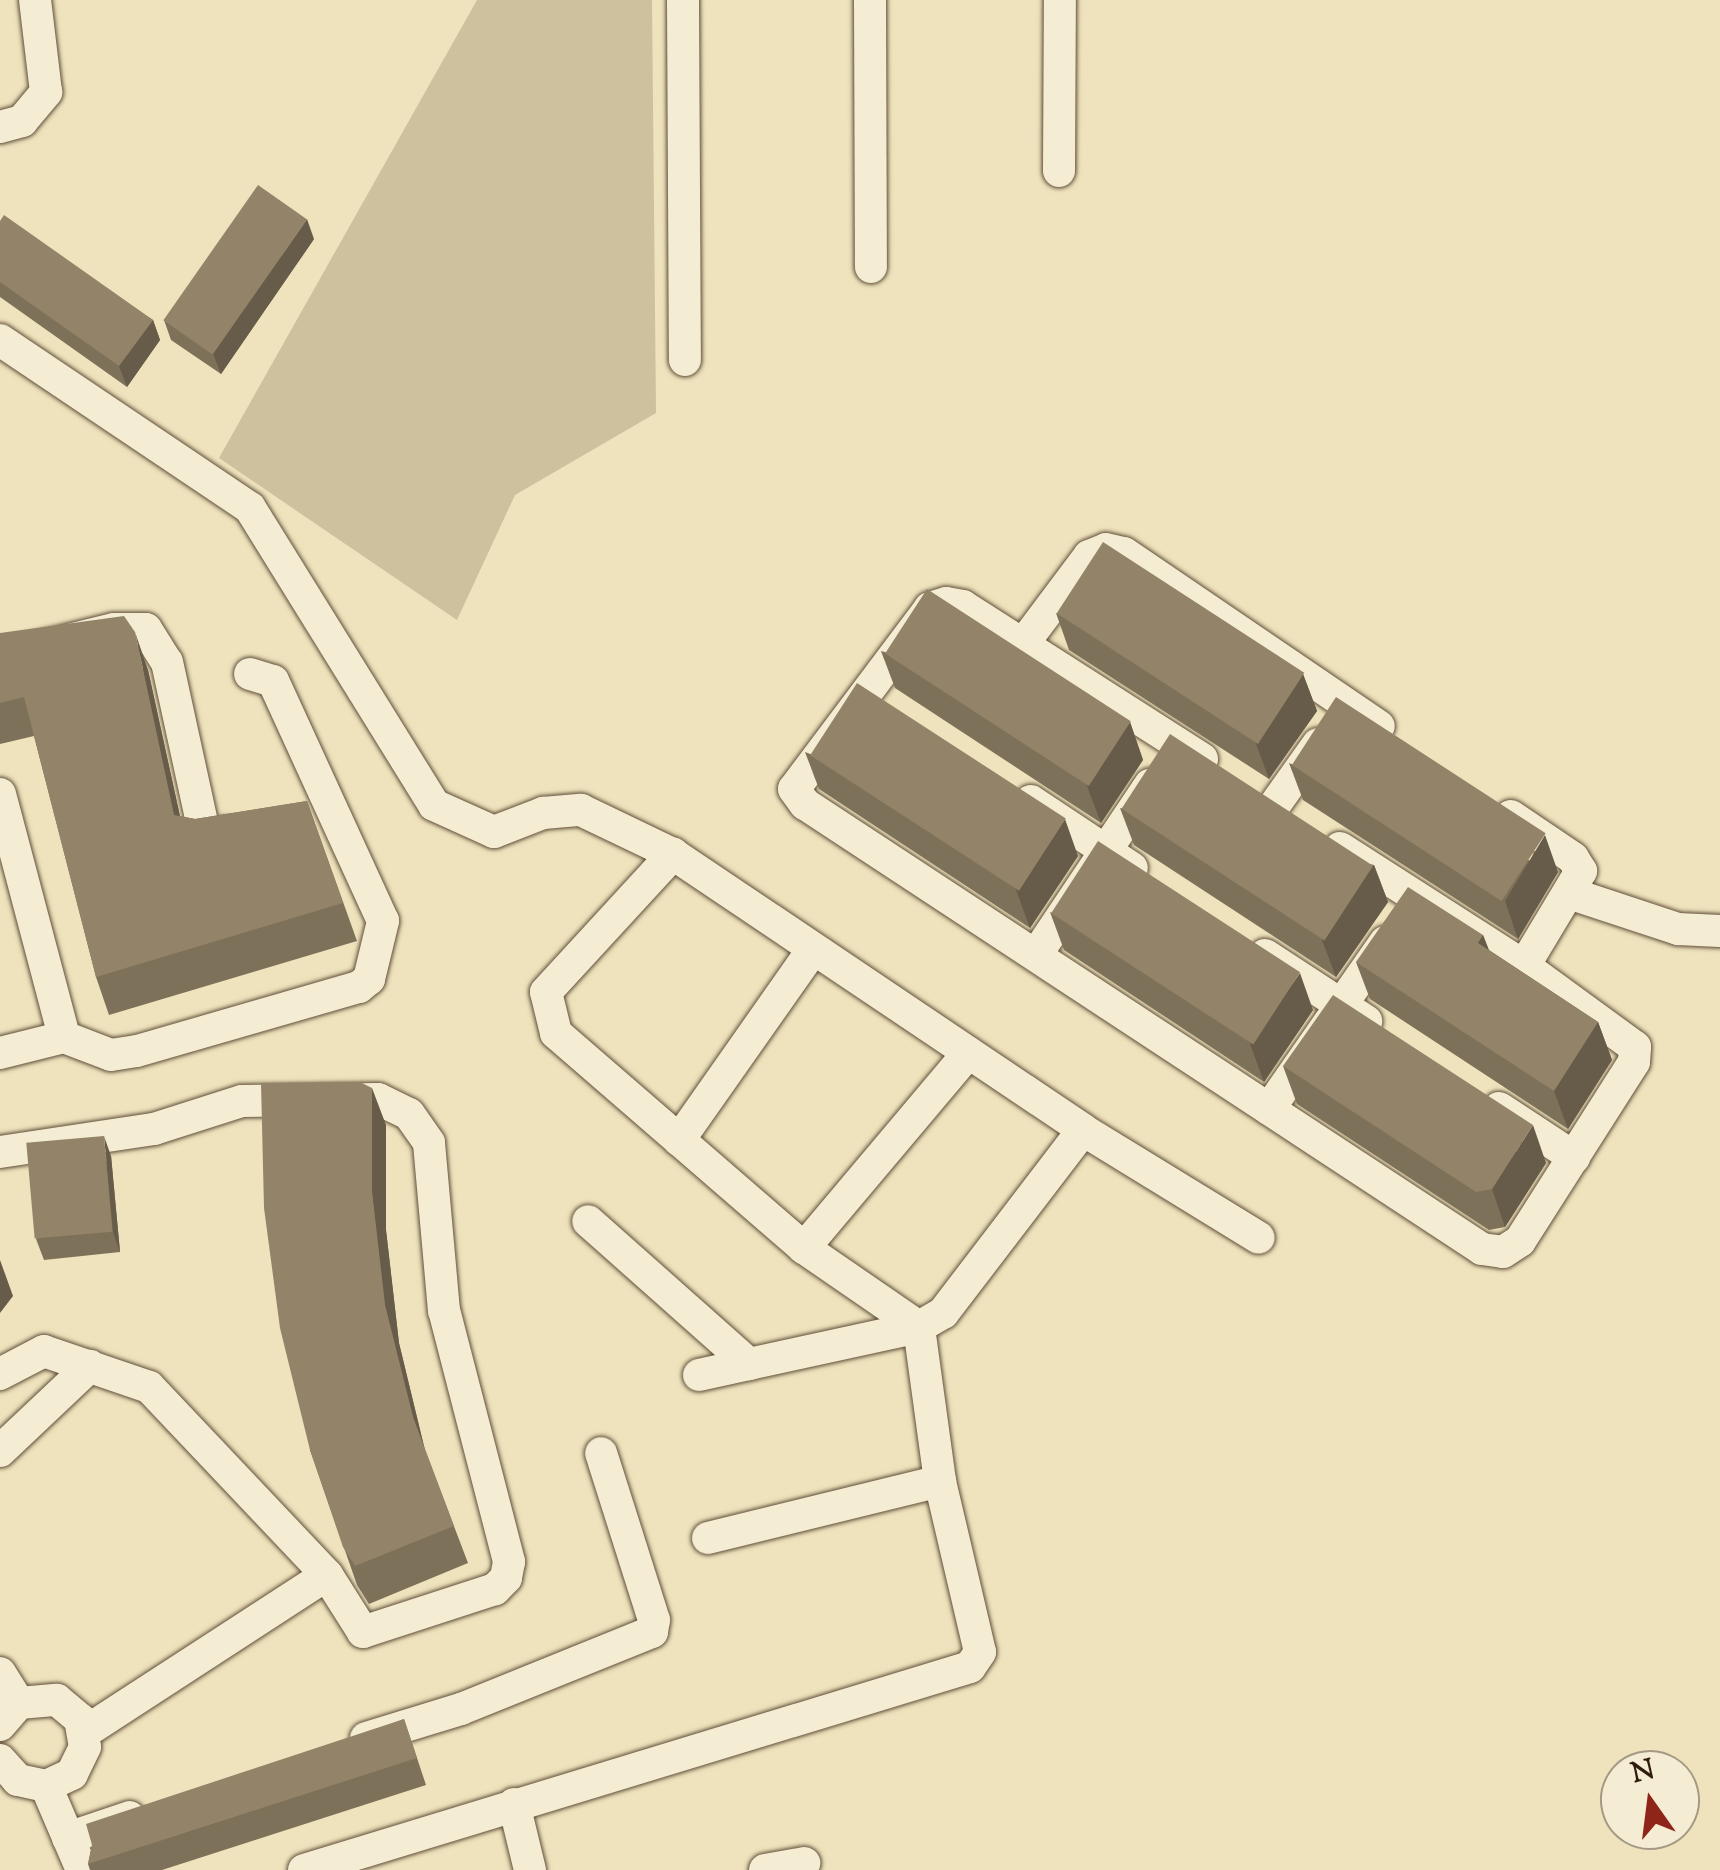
<!DOCTYPE html>
<html>
<head>
<meta charset="utf-8">
<style>
	body { margin:0 }
	#map { position:relative; width:1720px; height:1870px; overflow:hidden; background:#eee3bc; font-family:"Sorts Mill Goudy",serif }
	div>[style] { position:absolute }
	.green>* { inset:0; background:#cec19e }
	.roads { filter:drop-shadow(0 0 2px #604e3a) drop-shadow(0 0 2px #604e3a) }
	.minor>* { height:32px; margin:-16px; padding:0 16px; transform-origin:16px; border-radius:16px; background:#f4edd3 }
	.wall>* { inset:0; background:#7e7159 }
	.shaded-wall>* { inset:0; background:#675c49 }
	.building>* { inset:0; background:#938368; transform-origin:0 0 }
	span { translate:-50% -50%; white-space:nowrap; text-align:center; line-height:1.15; -webkit-text-stroke:9px #f4edd3; paint-order:stroke }
	.north { position:absolute; left:1600px; top:1750px; width:100px; height:100px; box-sizing:border-box; background:#f4edd3; border:2px solid #a69984; border-radius:50%; rotate:346deg; font-size:28px; font-weight:700; line-height:40px; text-align:center; color:#301c0e }
	.north::after { content:''; display:block; margin:auto; width:35px; height:45px; background:#8f2418; clip-path:polygon(50% 0,100% 100%,50% 72%,0 100%) }
</style>
</head>
<body>
<div id="map">
	<div class="green">
		<i style="clip-path:polygon(477px 0,652px 0,656px 413px,515px 495px,457px 620px,219px 458px)"></i>
	</div>
	<div class="roads">
		<div class="minor">
			<i style="left:683px;top:0;width:360px;rotate:89.7deg"></i>
			<i style="left:870px;top:0;width:267px;rotate:89.8deg"></i>
			<i style="left:0;top:127px;width:23px;rotate:-15deg"></i>
			<i style="left:22px;top:121px;width:38px;rotate:-50deg"></i>
			<i style="left:46px;top:92px;width:93px;rotate:-96.8deg"></i>
			<i style="left:1059px;top:171px;width:171px;rotate:-89.7deg"></i>
			<i style="left:0;top:340px;width:301px;rotate:33.9deg"></i>
			<i style="left:250px;top:508px;width:349px;rotate:58.2deg"></i>
			<i style="left:434px;top:805px;width:66px;rotate:24.2deg"></i>
			<i style="left:494px;top:832px;width:53px;rotate:-21.2deg"></i>
			<i style="left:543px;top:813px;width:38px;rotate:-5deg"></i>
			<i style="left:581px;top:810px;width:102px;rotate:25.6deg"></i>
			<i style="left:1023px;top:644px;width:110px;rotate:-53.1deg"></i>
			<i style="left:1089px;top:556px;width:18px;rotate:-22deg"></i>
			<i style="left:1106px;top:549px;width:18px;rotate:13deg"></i>
			<i style="left:1124px;top:553px;width:308px;rotate:34.2deg"></i>
			<i style="left:0;top:657px;width:117px;rotate:-13.8deg"></i>
			<i style="left:114px;top:629px;width:32px"></i>
			<i style="left:146px;top:629px;width:39px;rotate:58deg"></i>
			<i style="left:167px;top:662px;width:179px;rotate:77.7deg"></i>
			<i style="left:205px;top:837px;width:21px;rotate:-11deg"></i>
			<i style="left:1202px;top:759px;width:284px;rotate:-147.4deg"></i>
			<i style="left:963px;top:606px;width:17px;rotate:-170deg"></i>
			<i style="left:946px;top:603px;width:17px;rotate:163deg"></i>
			<i style="left:930px;top:608px;width:226px;rotate:126.9deg"></i>
			<i style="left:794px;top:789px;width:19px;rotate:54deg"></i>
			<i style="left:805px;top:804px;width:810px;rotate:33.32deg"></i>
			<i style="left:1482px;top:1249px;width:21px;rotate:8deg"></i>
			<i style="left:1503px;top:1252px;width:20px;rotate:-33deg"></i>
			<i style="left:1520px;top:1241px;width:212px;rotate:-57.5deg"></i>
			<i style="left:1634px;top:1062px;width:15px;rotate:-86deg"></i>
			<i style="left:1635px;top:1047px;width:137px;rotate:-143.9deg"></i>
			<i style="left:0;top:794px;width:251px;rotate:75.2deg"></i>
			<i style="left:1031px;top:801px;width:121px;rotate:33.6deg"></i>
			<i style="left:1274px;top:806px;width:76px;rotate:-54.6deg"></i>
			<i style="left:1340px;top:848px;width:219px;rotate:32.7deg"></i>
			<i style="left:1524px;top:966px;width:111px;rotate:-59deg"></i>
			<i style="left:1581px;top:871px;width:15px;rotate:-122deg"></i>
			<i style="left:1573px;top:858px;width:75px;rotate:-145.9deg"></i>
			<i style="left:1572px;top:894px;width:112px;rotate:18.3deg"></i>
			<i style="left:1678px;top:929px;width:42px;rotate:2.7deg"></i>
			<i style="left:1036px;top:955px;width:205px;rotate:-56.2deg"></i>
			<i style="left:1265px;top:955px;width:121px;rotate:33.2deg"></i>
			<i style="left:0;top:1053px;width:66px;rotate:-14deg"></i>
			<i style="left:64px;top:1037px;width:50px;rotate:21deg"></i>
			<i style="left:111px;top:1055px;width:26px;rotate:-9deg"></i>
			<i style="left:137px;top:1051px;width:231px;rotate:-16.1deg"></i>
			<i style="left:359px;top:987px;width:13px;rotate:-39deg"></i>
			<i style="left:369px;top:979px;width:60px;rotate:-76.4deg"></i>
			<i style="left:383px;top:921px;width:264px;rotate:-114.6deg"></i>
			<i style="left:273px;top:681px;width:24px;rotate:-163deg"></i>
			<i style="left:1499px;top:1108px;width:90px;rotate:33.2deg"></i>
			<i style="left:1269px;top:1109px;width:203px;rotate:-55.2deg"></i>
			<i style="left:1083px;top:1130px;width:206px;rotate:31.5deg"></i>
			<i style="left:679px;top:1140px;width:233px;rotate:-54.9deg"></i>
			<i style="left:0;top:1152px;width:156px;rotate:-8.5deg"></i>
			<i style="left:154px;top:1129px;width:92px;rotate:-17.7deg"></i>
			<i style="left:242px;top:1101px;width:136px;rotate:-0.8deg"></i>
			<i style="left:378px;top:1099px;width:34px;rotate:26deg"></i>
			<i style="left:409px;top:1114px;width:35px;rotate:55deg"></i>
			<i style="left:429px;top:1143px;width:168px;rotate:84.9deg"></i>
			<i style="left:444px;top:1310px;width:260px;rotate:75.5deg"></i>
			<i style="left:509px;top:1562px;width:16px;rotate:101deg"></i>
			<i style="left:506px;top:1578px;width:16px;rotate:135deg"></i>
			<i style="left:495px;top:1589px;width:139px;rotate:162deg"></i>
			<i style="left:363px;top:1632px;width:67px;rotate:-122.3deg"></i>
			<i style="left:327px;top:1575px;width:259px;rotate:-133.4deg"></i>
			<i style="left:149px;top:1387px;width:111px;rotate:-161.1deg"></i>
			<i style="left:44px;top:1351px;width:50px;rotate:152.4deg"></i>
			<i style="left:804px;top:1248px;width:255px;rotate:-49.9deg"></i>
			<i style="left:699px;top:1375px;width:51px;rotate:-12.4deg"></i>
			<i style="left:0;top:1451px;width:124px;rotate:-43.4deg"></i>
			<i style="left:708px;top:1538px;width:239px;rotate:-13.8deg"></i>
			<i style="left:0;top:1673px;width:36px;rotate:58deg"></i>
			<i style="left:0;top:1725px;width:29px;rotate:-49deg"></i>
			<i style="left:19px;top:1703px;width:38px;rotate:-5deg"></i>
			<i style="left:57px;top:1700px;width:30px;rotate:40deg"></i>
			<i style="left:80px;top:1719px;width:28px;rotate:80deg"></i>
			<i style="left:85px;top:1747px;width:30px;rotate:116deg"></i>
			<i style="left:72px;top:1774px;width:29px;rotate:155deg"></i>
			<i style="left:46px;top:1786px;width:29px;rotate:-168deg"></i>
			<i style="left:18px;top:1780px;width:27px;rotate:-132deg"></i>
			<i style="left:85px;top:1732px;width:288px;rotate:-33deg"></i>
			<i style="left:366px;top:1738px;width:99px;rotate:-17deg"></i>
			<i style="left:461px;top:1709px;width:206px;rotate:-22deg"></i>
			<i style="left:652px;top:1632px;width:12px;rotate:-81deg"></i>
			<i style="left:654px;top:1620px;width:175px;rotate:-107.6deg"></i>
			<i style="left:46px;top:1786px;width:91px;rotate:66.8deg"></i>
			<i style="left:514px;top:1804px;width:68px;rotate:76.4deg"></i>
			<i style="left:68px;top:1838px;width:65px;rotate:-18.7deg"></i>
			<i style="left:304px;top:1870px;width:696px;rotate:-16.95deg"></i>
			<i style="left:970px;top:1667px;width:18px;rotate:-56deg"></i>
			<i style="left:980px;top:1652px;width:176px;rotate:-103.2deg"></i>
			<i style="left:940px;top:1481px;width:155px;rotate:-97.8deg"></i>
			<i style="left:919px;top:1327px;width:140px;rotate:-145.5deg"></i>
			<i style="left:804px;top:1248px;width:328px;rotate:-139.1deg"></i>
			<i style="left:556px;top:1033px;width:42px;rotate:-103.7deg"></i>
			<i style="left:546px;top:992px;width:188px;rotate:-47.4deg"></i>
			<i style="left:673px;top:854px;width:494px;rotate:33.9deg"></i>
			<i style="left:1083px;top:1130px;width:230px;rotate:127.4deg"></i>
			<i style="left:943px;top:1313px;width:28px;rotate:150deg"></i>
			<i style="left:919px;top:1327px;width:174px;rotate:167.7deg"></i>
			<i style="left:749px;top:1364px;width:215px;rotate:-138.4deg"></i>
			<i style="left:765px;top:1870px;width:40px;rotate:-10deg"></i>
		</div>
	</div>
	<div class="wall">
		<i style="clip-path:polygon(0 221px,153px 320px,160px 340px,127px 387px,0 297px)"></i>
		<i style="clip-path:polygon(314px 239px,221px 374px,171px 340px,164px 320px)"></i>
		<i style="clip-path:polygon(1056px 613px,1303px 674px,1317px 711px,1269px 779px,1069px 650px)"></i>
		<i style="clip-path:polygon(0 633px,148px 670px,180px 816px,195px 819px,307px 801px,357px 941px,109px 1015px,96px 977px,34px 736px,0 744px)"></i>
		<i style="clip-path:polygon(881px 651px,1130px 722px,1143px 760px,1101px 823px,895px 688px)"></i>
		<i style="clip-path:polygon(805px 752px,1078px 856px,1030px 928px,819px 789px)"></i>
		<i style="clip-path:polygon(1289px 763px,1558px 872px,1518px 939px,1303px 800px)"></i>
		<i style="clip-path:polygon(1120px 808px,1374px 865px,1388px 902px,1336px 977px,1134px 845px)"></i>
		<i style="clip-path:polygon(1050px 912px,1313px 1010px,1264px 1082px,1064px 950px)"></i>
		<i style="clip-path:polygon(1483px 935px,1489px 950px,1598px 1022px,1612px 1060px,1568px 1129px,1370px 999px,1356px 962px)"></i>
		<i style="clip-path:polygon(1283px 1066px,1546px 1163px,1505px 1227px,1489px 1230px,1297px 1104px)"></i>
		<i style="clip-path:polygon(386px 1125px,386px 1230px,399px 1343px,425px 1450px,468px 1563px,369px 1604px,357px 1585px,310px 1450px)"></i>
		<i style="clip-path:polygon(111px 1156px,120px 1252px,44px 1260px,36px 1239px)"></i>
		<i style="clip-path:polygon(404px 1719px,426px 1785px,162px 1870px,90px 1870px,88px 1864px,92px 1845px)"></i>
	</div>
	<div class="shaded-wall">
		<i style="clip-path:polygon(307px 219px,314px 239px,221px 374px,213px 354px)"></i>
		<i style="clip-path:polygon(153px 320px,160px 340px,127px 387px,119px 366px)"></i>
		<i style="clip-path:polygon(135px 632px,148px 670px,188px 853px,174px 815px)"></i>
		<i style="clip-path:polygon(1303px 674px,1317px 711px,1269px 779px,1255px 741px)"></i>
		<i style="clip-path:polygon(1130px 722px,1143px 760px,1101px 823px,1087px 786px)"></i>
		<i style="clip-path:polygon(1065px 819px,1078px 856px,1030px 928px,1016px 890px)"></i>
		<i style="clip-path:polygon(1545px 835px,1558px 872px,1518px 939px,1505px 901px)"></i>
		<i style="clip-path:polygon(1374px 865px,1388px 902px,1336px 977px,1322px 940px)"></i>
		<i style="clip-path:polygon(1483px 935px,1497px 972px,1478px 943px)"></i>
		<i style="clip-path:polygon(1300px 973px,1313px 1010px,1264px 1082px,1250px 1044px)"></i>
		<i style="clip-path:polygon(1598px 1022px,1612px 1060px,1568px 1129px,1554px 1091px)"></i>
		<i style="clip-path:polygon(372px 1088px,386px 1125px,386px 1230px,399px 1343px,426px 1455px,413px 1417px,385px 1305px,372px 1192px)"></i>
		<i style="clip-path:polygon(1533px 1125px,1546px 1163px,1505px 1227px,1492px 1189px)"></i>
		<i style="clip-path:polygon(104px 1136px,111px 1156px,120px 1252px,113px 1232px)"></i>
		<i style="clip-path:polygon(0 1260px,13px 1296px,0 1313px)"></i>
	</div>
	<div class="building">
		<i style="left:258px;top:185px;width:60px;height:165px;rotate:35deg"></i>
		<i style="clip-path:polygon(4px 215px,153px 320px,119px 366px,0 282px,0 221px)"></i>
		<i style="left:1103px;top:542px;width:240px;height:85px;rotate:33deg"></i>
		<i style="left:927px;top:589px;width:243px;height:77px;rotate:33deg"></i>
		<i style="clip-path:polygon(124px 616px,135px 632px,174px 815px,195px 819px,307px 801px,343px 903px,96px 977px,24px 697px,0 703px,0 633px)"></i>
		<i style="left:857px;top:683px;width:249px;height:86px;rotate:33deg"></i>
		<i style="left:1336px;top:697px;width:250px;height:81px;rotate:33deg"></i>
		<i style="left:1170px;top:734px;width:242px;height:89px;rotate:33deg"></i>
		<i style="left:1098px;top:841px;width:241px;height:86px;rotate:33deg"></i>
		<i style="clip-path:polygon(1408px 887px,1483px 935px,1478px 943px,1598px 1022px,1554px 1091px,1356px 962px)"></i>
		<i style="clip-path:polygon(1333px 995px,1533px 1125px,1492px 1189px,1476px 1192px,1283px 1066px)"></i>
		<i style="clip-path:polygon(360px 1082px,372px 1088px,372px 1192px,385px 1305px,413px 1417px,454px 1526px,355px 1566px,343px 1547px,310px 1450px,280px 1328px,264px 1208px,261px 1083px)"></i>
		<i style="left:104px;top:1136px;width:96px;height:78px;rotate:85deg"></i>
		<i style="clip-path:polygon(404px 1719px,417px 1758px,88px 1864px,92px 1845px,86px 1824px)"></i>
	</div>
	<div class="north">N</div>
</div>
</body>
</html>
